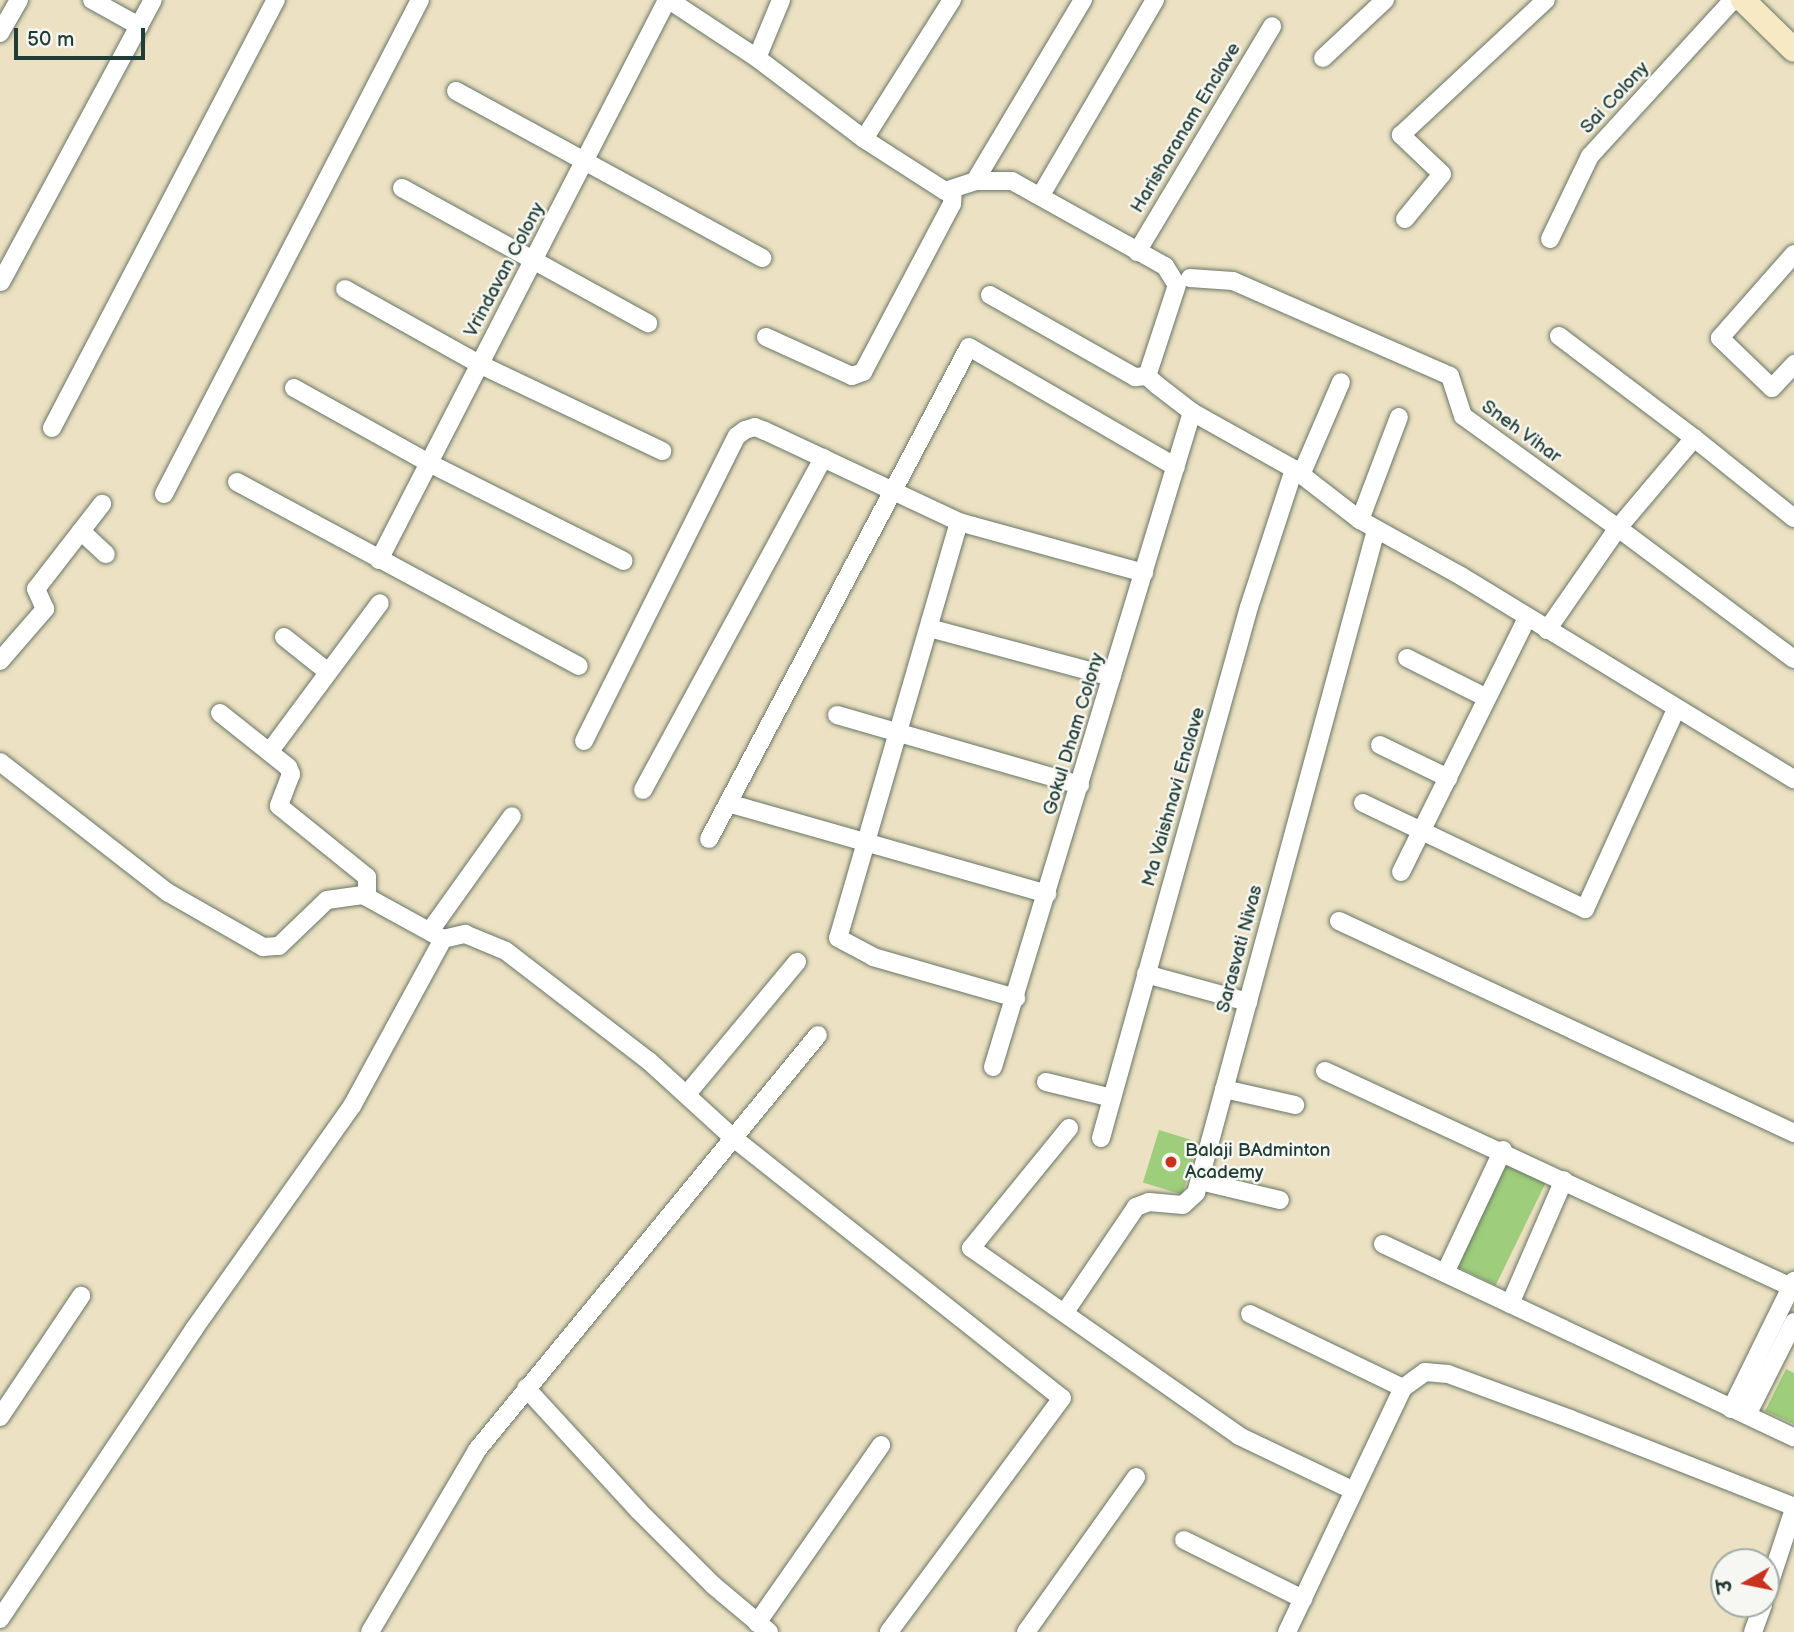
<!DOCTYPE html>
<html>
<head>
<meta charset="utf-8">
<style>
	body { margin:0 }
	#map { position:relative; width:1794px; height:1632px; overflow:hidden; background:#ece1c2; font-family:"Balsamiq Sans","Playpen Sans Deva",sans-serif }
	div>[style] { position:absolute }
	.green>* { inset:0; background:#9ecd7b; transform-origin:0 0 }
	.roads { filter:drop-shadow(0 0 2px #677666) drop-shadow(0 0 2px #677666) }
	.street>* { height:18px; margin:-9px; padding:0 9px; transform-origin:9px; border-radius:9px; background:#fff }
	.secondary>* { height:24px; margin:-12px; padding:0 12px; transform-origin:12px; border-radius:12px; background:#f6e9c3 }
	.dots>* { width:19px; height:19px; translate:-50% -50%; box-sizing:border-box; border:4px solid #f6f6f2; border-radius:50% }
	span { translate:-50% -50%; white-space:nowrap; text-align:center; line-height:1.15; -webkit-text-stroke:5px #f6f6f2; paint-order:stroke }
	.street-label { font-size:19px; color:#1f3d34 }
	.poi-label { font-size:19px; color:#1f3d34 }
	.left { translate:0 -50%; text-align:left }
	.north { position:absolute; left:1710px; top:1548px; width:70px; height:70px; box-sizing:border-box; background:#f6f6f2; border:2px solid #a0aca6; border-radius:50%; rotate:261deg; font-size:19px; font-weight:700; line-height:28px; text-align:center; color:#1f3d34 }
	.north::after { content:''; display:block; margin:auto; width:24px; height:32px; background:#c8321e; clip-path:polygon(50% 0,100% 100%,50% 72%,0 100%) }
	.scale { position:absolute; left:14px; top:28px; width:131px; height:32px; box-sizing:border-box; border:4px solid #1f3d34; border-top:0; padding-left:9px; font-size:21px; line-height:24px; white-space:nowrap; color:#1f3d34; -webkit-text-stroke:5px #f6f6f2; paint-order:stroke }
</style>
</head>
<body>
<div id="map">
	<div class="green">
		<i style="left:1159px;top:1130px;width:41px;height:55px;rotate:17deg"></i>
		<i style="left:1507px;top:1164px;width:43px;height:114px;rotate:26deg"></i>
		<i style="clip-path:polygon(1786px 1369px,1794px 1373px,1794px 1424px,1765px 1411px)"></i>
	</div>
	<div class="roads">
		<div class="street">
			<i style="left:92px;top:0;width:54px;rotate:29deg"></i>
			<i style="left:669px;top:0;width:105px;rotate:33.4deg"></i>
			<i style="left:757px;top:58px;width:134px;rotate:37.1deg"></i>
			<i style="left:864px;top:139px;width:96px;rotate:32.7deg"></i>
			<i style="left:945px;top:191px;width:32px;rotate:-18deg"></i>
			<i style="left:975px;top:181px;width:37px"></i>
			<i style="left:1012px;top:181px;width:175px;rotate:29.1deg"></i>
			<i style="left:1165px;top:266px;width:22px;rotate:58deg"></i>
			<i style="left:1177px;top:285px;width:96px;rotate:108.2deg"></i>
			<i style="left:1147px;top:376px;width:13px;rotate:42deg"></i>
			<i style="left:1157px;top:385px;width:44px;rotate:37.6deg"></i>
			<i style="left:1192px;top:412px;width:117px;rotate:29.2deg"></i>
			<i style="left:1294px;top:469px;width:83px;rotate:37.7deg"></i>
			<i style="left:1360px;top:520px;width:115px;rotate:29deg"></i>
			<i style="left:1461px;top:576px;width:390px;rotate:31.4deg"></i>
			<i style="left:0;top:33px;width:38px;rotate:-60deg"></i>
			<i style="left:757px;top:58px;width:63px;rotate:-67.5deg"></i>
			<i style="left:1323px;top:58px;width:85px;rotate:-43.1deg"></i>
			<i style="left:456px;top:91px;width:349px;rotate:28.6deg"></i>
			<i style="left:864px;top:139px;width:165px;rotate:-57.7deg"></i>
			<i style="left:975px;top:181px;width:211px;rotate:-59.2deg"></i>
			<i style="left:402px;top:188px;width:281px;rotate:28.8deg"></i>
			<i style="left:1041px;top:195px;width:226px;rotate:-59.7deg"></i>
			<i style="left:1405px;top:219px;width:58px;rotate:-50.6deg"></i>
			<i style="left:1442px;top:174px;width:57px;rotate:-136.4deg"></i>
			<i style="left:1401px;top:135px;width:198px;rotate:-43deg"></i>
			<i style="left:1550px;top:239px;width:92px;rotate:-64.3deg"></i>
			<i style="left:1590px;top:156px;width:212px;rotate:-47.5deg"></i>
			<i style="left:1137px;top:252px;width:263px;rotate:-59.1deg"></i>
			<i style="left:1794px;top:254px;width:112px;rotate:131.4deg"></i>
			<i style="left:1720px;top:338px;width:72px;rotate:43.9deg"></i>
			<i style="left:1772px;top:388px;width:33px;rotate:-47deg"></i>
			<i style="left:1190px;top:278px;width:43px;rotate:4deg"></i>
			<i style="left:1233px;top:281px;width:237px;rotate:23.6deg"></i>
			<i style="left:1450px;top:376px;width:42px;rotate:72deg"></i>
			<i style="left:1463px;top:416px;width:191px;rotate:35.9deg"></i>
			<i style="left:1618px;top:528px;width:118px;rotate:-49.8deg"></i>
			<i style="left:1694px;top:438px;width:128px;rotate:38.7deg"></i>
			<i style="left:1px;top:282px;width:320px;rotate:-61.7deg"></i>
			<i style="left:345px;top:289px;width:154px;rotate:29.2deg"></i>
			<i style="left:479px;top:364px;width:203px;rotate:25.4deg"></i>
			<i style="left:990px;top:295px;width:167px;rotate:29.5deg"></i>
			<i style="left:1135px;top:377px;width:12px;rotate:-5deg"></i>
			<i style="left:1559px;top:336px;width:169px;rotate:37.1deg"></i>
			<i style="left:766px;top:337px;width:94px;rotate:24.4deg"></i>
			<i style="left:852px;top:376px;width:12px;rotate:-20deg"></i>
			<i style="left:863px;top:372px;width:190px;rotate:-62.1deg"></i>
			<i style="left:952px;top:204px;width:13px;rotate:-86deg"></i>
			<i style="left:294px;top:388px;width:152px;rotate:29.1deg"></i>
			<i style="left:427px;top:462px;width:220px;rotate:26.7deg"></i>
			<i style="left:52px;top:428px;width:483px;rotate:-62.4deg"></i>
			<i style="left:1301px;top:475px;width:101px;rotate:-66.7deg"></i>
			<i style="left:237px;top:482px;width:388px;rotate:28.3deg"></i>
			<i style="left:164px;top:494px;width:556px;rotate:-62.61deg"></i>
			<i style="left:1360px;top:520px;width:110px;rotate:-69.3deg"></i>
			<i style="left:959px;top:522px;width:433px;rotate:106.2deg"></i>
			<i style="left:838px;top:938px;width:40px;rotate:28deg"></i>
			<i style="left:873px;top:957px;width:149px;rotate:16deg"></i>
			<i style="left:81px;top:531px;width:34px;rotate:43deg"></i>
			<i style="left:379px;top:560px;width:630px;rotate:-62.78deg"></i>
			<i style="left:929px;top:628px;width:189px;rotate:15deg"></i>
			<i style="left:1547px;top:630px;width:124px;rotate:-55.2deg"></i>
			<i style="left:1618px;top:528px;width:219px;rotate:36.7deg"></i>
			<i style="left:284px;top:637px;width:56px;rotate:38.5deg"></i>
			<i style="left:1407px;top:658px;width:89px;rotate:26.6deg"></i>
			<i style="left:0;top:661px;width:69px;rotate:-49.1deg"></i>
			<i style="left:45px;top:609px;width:22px;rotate:-114deg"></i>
			<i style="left:36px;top:589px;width:108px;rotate:-52.2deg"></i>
			<i style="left:220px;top:713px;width:87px;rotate:38.5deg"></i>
			<i style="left:288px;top:767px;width:8px;rotate:67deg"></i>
			<i style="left:291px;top:774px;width:34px;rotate:111deg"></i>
			<i style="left:279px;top:806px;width:113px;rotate:38.9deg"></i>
			<i style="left:367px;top:877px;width:18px;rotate:90deg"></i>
			<i style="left:837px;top:715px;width:253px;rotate:16.1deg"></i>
			<i style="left:584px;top:741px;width:341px;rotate:-63.4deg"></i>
			<i style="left:737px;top:436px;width:10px;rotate:-37deg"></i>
			<i style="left:745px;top:430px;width:10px;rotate:-17deg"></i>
			<i style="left:755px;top:427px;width:11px;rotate:22deg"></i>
			<i style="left:765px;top:431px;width:214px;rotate:25.1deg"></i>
			<i style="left:959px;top:522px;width:192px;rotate:15.4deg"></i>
			<i style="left:1380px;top:745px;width:76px;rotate:25.9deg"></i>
			<i style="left:270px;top:751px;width:184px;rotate:-53.4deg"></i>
			<i style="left:0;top:762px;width:212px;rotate:37.9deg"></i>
			<i style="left:167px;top:892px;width:111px;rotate:29.8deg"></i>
			<i style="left:263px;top:947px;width:16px;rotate:-4deg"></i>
			<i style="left:279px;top:946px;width:66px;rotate:-43.8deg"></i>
			<i style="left:327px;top:900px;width:36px;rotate:-8deg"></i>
			<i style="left:363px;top:895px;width:91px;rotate:28.8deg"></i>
			<i style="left:443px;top:939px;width:23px;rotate:-13deg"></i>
			<i style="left:465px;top:934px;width:44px;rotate:22.5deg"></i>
			<i style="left:506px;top:951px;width:180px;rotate:37.6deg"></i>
			<i style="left:649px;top:1061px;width:111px;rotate:42.4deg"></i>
			<i style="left:731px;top:1136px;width:422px;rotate:38.4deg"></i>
			<i style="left:1062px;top:1398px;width:291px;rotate:126.5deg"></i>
			<i style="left:643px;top:790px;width:378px;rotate:-61.5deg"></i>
			<i style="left:728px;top:803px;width:332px;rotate:15.9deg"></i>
			<i style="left:1363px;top:803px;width:246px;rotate:25.5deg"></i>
			<i style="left:1585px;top:909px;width:220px;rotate:-65.5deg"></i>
			<i style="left:709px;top:839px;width:556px;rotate:-62.15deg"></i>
			<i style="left:969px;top:347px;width:239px;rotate:30.1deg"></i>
			<i style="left:1401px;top:872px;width:284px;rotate:-63.6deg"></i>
			<i style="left:1339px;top:921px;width:502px;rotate:24.98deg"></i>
			<i style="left:430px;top:931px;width:141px;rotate:-54.5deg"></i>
			<i style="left:1146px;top:974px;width:106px;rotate:15.4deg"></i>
			<i style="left:993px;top:1067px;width:685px;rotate:-73.1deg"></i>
			<i style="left:1325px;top:1071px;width:514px;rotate:24.87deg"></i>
			<i style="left:1046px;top:1082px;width:68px;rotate:13.6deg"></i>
			<i style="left:1224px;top:1089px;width:73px;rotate:12.7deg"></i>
			<i style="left:687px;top:1094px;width:172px;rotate:-50.2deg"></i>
			<i style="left:1069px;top:1128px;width:155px;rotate:129.2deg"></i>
			<i style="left:971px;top:1248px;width:327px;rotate:35deg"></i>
			<i style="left:1239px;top:1436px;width:125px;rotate:25.5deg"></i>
			<i style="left:1101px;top:1138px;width:551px;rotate:-74.43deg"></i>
			<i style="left:1249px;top:607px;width:145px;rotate:-71.9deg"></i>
			<i style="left:1200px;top:1181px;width:82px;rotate:13.4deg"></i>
			<i style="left:1383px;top:1244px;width:454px;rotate:25.2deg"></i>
			<i style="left:1445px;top:1273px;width:136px;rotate:-64.8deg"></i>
			<i style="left:1510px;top:1304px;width:135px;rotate:-66.5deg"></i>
			<i style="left:1065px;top:1312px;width:127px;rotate:-55.9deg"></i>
			<i style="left:1136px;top:1207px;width:14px;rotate:-21deg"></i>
			<i style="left:1149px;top:1202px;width:34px;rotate:5deg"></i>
			<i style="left:1183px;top:1205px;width:18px;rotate:-43deg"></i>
			<i style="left:1196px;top:1193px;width:687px;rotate:-74.81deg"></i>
			<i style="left:1250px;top:1314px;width:170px;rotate:25.8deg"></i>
			<i style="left:526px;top:1388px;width:166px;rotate:47.4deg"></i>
			<i style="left:638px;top:1510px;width:106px;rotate:45deg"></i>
			<i style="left:713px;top:1585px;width:73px;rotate:40deg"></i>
			<i style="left:1731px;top:1409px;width:143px;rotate:-63.8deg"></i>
			<i style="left:1747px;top:1415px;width:104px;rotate:-63.2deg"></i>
			<i style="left:0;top:1417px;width:146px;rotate:-56.2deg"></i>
			<i style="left:1184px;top:1540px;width:133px;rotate:26.4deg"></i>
			<i style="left:1766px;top:1594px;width:89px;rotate:-71.8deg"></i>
			<i style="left:0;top:1619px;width:349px;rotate:-56.2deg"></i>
			<i style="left:194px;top:1329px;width:273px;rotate:-54.7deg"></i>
			<i style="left:352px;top:1106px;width:190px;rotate:-61.4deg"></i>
			<i style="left:757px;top:1623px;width:217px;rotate:-55.1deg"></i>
			<i style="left:370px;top:1632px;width:211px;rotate:-59.5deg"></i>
			<i style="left:477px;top:1450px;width:537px;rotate:-50.59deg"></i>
			<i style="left:1026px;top:1632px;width:190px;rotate:-54.6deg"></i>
			<i style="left:1287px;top:1632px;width:270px;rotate:-64.6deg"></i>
			<i style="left:1403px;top:1388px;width:27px;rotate:-36deg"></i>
			<i style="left:1425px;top:1372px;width:23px;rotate:5deg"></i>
			<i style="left:1448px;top:1374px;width:130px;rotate:20.2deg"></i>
			<i style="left:1570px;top:1419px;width:241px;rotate:21.4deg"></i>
			<i style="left:1753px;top:1632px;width:30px;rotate:-70deg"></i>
		</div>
		<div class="secondary">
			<i style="left:1743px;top:0;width:71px;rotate:44.4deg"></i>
		</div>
	</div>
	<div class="dots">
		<i style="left:1171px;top:1162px;background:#c8321e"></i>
	</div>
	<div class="street-label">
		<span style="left:1615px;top:98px;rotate:-47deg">Sai Colony</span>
		<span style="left:1186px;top:128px;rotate:-59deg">Harisharanam Enclave</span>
		<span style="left:505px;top:270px;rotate:-62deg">Vrindavan Colony</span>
		<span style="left:1521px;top:432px;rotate:36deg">Sneh Vihar</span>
		<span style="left:1074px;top:734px;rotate:-73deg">Gokul Dham Colony</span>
		<span style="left:1174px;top:797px;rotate:-74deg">Ma Vaishnavi Enclave</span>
		<span style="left:1240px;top:949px;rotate:-75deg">Sarasvati Nivas</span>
	</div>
	<div class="poi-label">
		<span class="left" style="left:1185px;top:1162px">Balaji BAdminton<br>Academy</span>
	</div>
	<div class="north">उ</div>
	<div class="scale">50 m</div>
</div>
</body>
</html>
